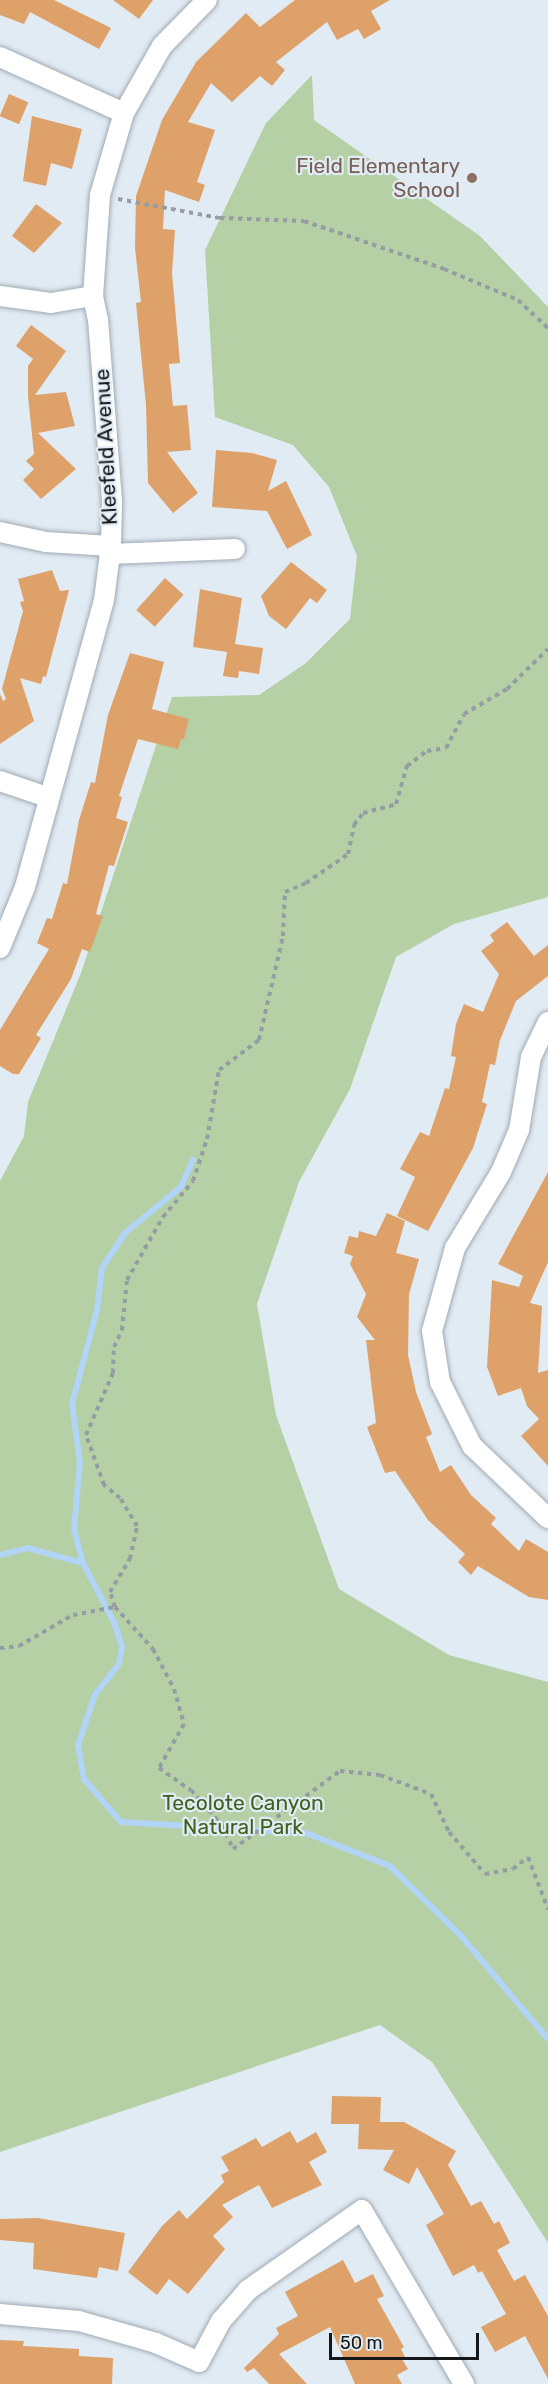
<!DOCTYPE html>
<html>
<head>
<meta charset="utf-8">
<style>
	body { margin:0 }
	#map { position:relative; width:548px; height:2384px; overflow:hidden; background:#e1ebf4; font-family:Rubik,sans-serif }
	div>[style] { position:absolute }
	.green>* { inset:0; background:#b5d0a5 }
	.stream>* { height:6px; margin:-3px; padding:0 3px; transform-origin:3px; border-radius:3px; background:#b1d4f7 }
	.building>* { inset:0; background:#dea169; transform-origin:0 0 }
	.path>* { height:4px; margin-top:-2px; transform-origin:0; background:repeating-linear-gradient(90deg,#959ca3 0 4.5px,transparent 0 9px) }
	.roads { filter:drop-shadow(0 0 2px #a0aab2) drop-shadow(0 0 2px #a0aab2) }
	.minor>* { height:20px; margin:-10px; padding:0 10px; transform-origin:10px; border-radius:10px; background:#fff }
	.dots>* { width:16px; height:16px; translate:-50% -50%; box-sizing:border-box; border:3px solid #e1ebf4; border-radius:50% }
	span { translate:-50% -50%; white-space:nowrap; text-align:center; line-height:1.15; -webkit-text-stroke:4.5px #e1ebf4; paint-order:stroke }
	.education-label { font-size:21px; color:#785e54 }
	.right { translate:-100% -50%; text-align:right }
	.street-label { font-size:21px; color:#13171a }
	.park-label { font-size:21px; color:#3c611c }
	.scale { position:absolute; left:329px; top:2333px; width:150px; height:27px; box-sizing:border-box; border:3px solid #13171a; border-top:0; padding-left:8px; font-size:18px; line-height:21px; white-space:nowrap; color:#13171a; -webkit-text-stroke:4px #e1ebf4; paint-order:stroke }
</style>
</head>
<body>
<div id="map">
	<div class="green">
		<i style="clip-path:polygon(312px 75px,314px 120px,480px 236px,548px 307px,548px 897px,454px 924px,396px 957px,350px 1089px,299px 1182px,257px 1304px,276px 1415px,339px 1589px,449px 1655px,548px 1682px,548px 2243px,432px 2062px,380px 2025px,0 2152px,0 1181px,24px 1136px,28px 1102px,81px 973px,172px 697px,259px 695px,306px 663px,350px 619px,357px 556px,329px 487px,293px 445px,215px 417px,205px 250px,266px 123px)"></i>
	</div>
	<div class="stream">
		<i style="left:0;top:1555px;width:29px;rotate:-14deg"></i>
		<i style="left:28px;top:1548px;width:57px;rotate:15.3deg"></i>
		<i style="left:83px;top:1563px;width:67px;rotate:62.3deg"></i>
		<i style="left:114px;top:1622px;width:26px;rotate:72deg"></i>
		<i style="left:122px;top:1647px;width:17px;rotate:100deg"></i>
		<i style="left:119px;top:1664px;width:39px;rotate:128deg"></i>
		<i style="left:95px;top:1695px;width:53px;rotate:108.8deg"></i>
		<i style="left:78px;top:1745px;width:35px;rotate:80deg"></i>
		<i style="left:84px;top:1779px;width:57px;rotate:49.3deg"></i>
		<i style="left:121px;top:1822px;width:185px;rotate:3.4deg"></i>
		<i style="left:306px;top:1833px;width:90px;rotate:21.4deg"></i>
		<i style="left:390px;top:1866px;width:101px;rotate:44.6deg"></i>
		<i style="left:462px;top:1937px;width:133px;rotate:49.9deg"></i>
		<i style="left:83px;top:1563px;width:35px;rotate:-105deg"></i>
		<i style="left:74px;top:1529px;width:67px;rotate:-84.9deg"></i>
		<i style="left:80px;top:1462px;width:59px;rotate:-97.9deg"></i>
		<i style="left:72px;top:1404px;width:97px;rotate:-75.1deg"></i>
		<i style="left:97px;top:1310px;width:42px;rotate:-83.2deg"></i>
		<i style="left:102px;top:1268px;width:42px;rotate:-56.7deg"></i>
		<i style="left:125px;top:1233px;width:72px;rotate:-39.4deg"></i>
		<i style="left:181px;top:1187px;width:30px;rotate:-66deg"></i>
	</div>
	<div class="building">
		<i style="clip-path:polygon(0 0,54px 0,111px 28px,99px 49px,30px 12px,24px 24px,0 15px)"></i>
		<i style="clip-path:polygon(113px 0,153px 0,139px 19px)"></i>
		<i style="clip-path:polygon(295px 0,390px 0,371px 11px,381px 29px,364px 39px,358px 29px,337px 40px,327px 22px,276px 62px,285px 70px,272px 86px,260px 76px,232px 102px,211px 83px,188px 122px,215px 130px,197px 182px,205px 185px,199px 202px,165px 190px,163px 229px,175px 230px,172px 273px,180px 363px,169px 364px,173px 406px,187px 405px,191px 450px,167px 452px,198px 493px,173px 513px,148px 483px,146px 405px,136px 303px,141px 302px,135px 248px,136px 196px,162px 120px,196px 62px,246px 13px,260px 27px)"></i>
		<i style="left:9px;top:94px;width:21px;height:24px;rotate:23deg"></i>
		<i style="clip-path:polygon(32px 116px,82px 129px,72px 169px,51px 163px,46px 186px,23px 181px)"></i>
		<i style="clip-path:polygon(36px 204px,62px 223px,34px 253px,12px 236px)"></i>
		<i style="clip-path:polygon(31px 325px,66px 351px,35px 395px,66px 392px,75px 426px,38px 433px,76px 469px,41px 499px,23px 480px,34px 469px,26px 461px,34px 454px,28px 396px,28px 366px,33px 359px,16px 346px)"></i>
		<i style="clip-path:polygon(216px 450px,252px 453px,277px 460px,268px 491px,286px 481px,312px 535px,287px 549px,267px 511px,212px 507px)"></i>
		<i style="clip-path:polygon(291px 562px,327px 590px,317px 603px,310px 598px,286px 629px,269px 616px,261px 596px)"></i>
		<i style="clip-path:polygon(52px 570px,60px 591px,69px 590px,46px 677px,43px 676px,41px 684px,20px 678px,34px 721px,0 744px,0 694px,3px 701px,6px 699px,2px 689px,23px 611px,20px 602px,24px 601px,18px 579px)"></i>
		<i style="left:165px;top:578px;width:25px;height:43px;rotate:42deg"></i>
		<i style="clip-path:polygon(200px 589px,242px 598px,235px 644px,263px 648px,259px 674px,239px 671px,238px 678px,223px 676px,227px 652px,193px 647px)"></i>
		<i style="clip-path:polygon(130px 653px,164px 662px,152px 709px,189px 719px,184px 739px,181px 739px,178px 749px,138px 739px,119px 796px,122px 797px,116px 818px,128px 822px,114px 866px,109px 865px,96px 914px,103px 916px,90px 952px,82px 949px,71px 979px,36px 1035px,41px 1038px,19px 1074px,13px 1074px,0 1066px,0 1030px,49px 949px,37px 943px,47px 918px,52px 919px,63px 883px,67px 884px,79px 820px,91px 782px,95px 783px,108px 715px)"></i>
		<i style="clip-path:polygon(507px 922px,534px 956px,548px 945px,548px 976px,516px 1001px,500px 1040px,495px 1065px,490px 1064px,482px 1102px,487px 1104px,473px 1148px,428px 1231px,397px 1216px,415px 1177px,400px 1169px,420px 1132px,429px 1136px,445px 1088px,449px 1089px,456px 1057px,451px 1056px,456px 1024px,464px 1004px,483px 1012px,499px 974px,481px 951px,494px 941px,490px 935px)"></i>
		<i style="clip-path:polygon(548px 1172px,548px 1262px,530px 1303px,542px 1306px,538px 1373px,548px 1370px,548px 1466px,521px 1436px,539px 1419px,527px 1406px,521px 1388px,498px 1396px,487px 1367px,492px 1280px,519px 1287px,523px 1276px,498px 1264px)"></i>
		<i style="clip-path:polygon(387px 1213px,405px 1221px,396px 1253px,419px 1259px,409px 1294px,408px 1355px,416px 1392px,432px 1434px,426px 1437px,440px 1472px,451px 1465px,471px 1495px,496px 1518px,491px 1524px,519px 1551px,526px 1539px,548px 1552px,548px 1600px,529px 1597px,478px 1566px,471px 1575px,458px 1562px,465px 1554px,428px 1520px,395px 1471px,385px 1473px,367px 1427px,376px 1423px,366px 1340px,375px 1340px,357px 1317px,366px 1294px,350px 1264px,353px 1256px,344px 1253px,349px 1236px,358px 1238px,359px 1231px,376px 1236px)"></i>
		<i style="clip-path:polygon(332px 2096px,381px 2097px,380px 2122px,404px 2122px,456px 2151px,448px 2165px,471px 2206px,481px 2201px,494px 2224px,499px 2221px,510px 2243px,497px 2250px,514px 2281px,525px 2275px,548px 2316px,548px 2379px,525px 2336px,495px 2352px,481px 2327px,506px 2314px,482px 2271px,478px 2273px,474px 2265px,453px 2276px,426px 2225px,444px 2214px,417px 2167px,409px 2184px,383px 2170px,394px 2150px,358px 2149px,359px 2124px,331px 2124px)"></i>
		<i style="clip-path:polygon(290px 2131px,297px 2143px,316px 2132px,327px 2152px,309px 2162px,322px 2185px,272px 2208px,259px 2185px,222px 2205px,233px 2217px,213px 2236px,225px 2249px,188px 2294px,169px 2279px,157px 2295px,128px 2272px,162px 2226px,179px 2210px,187px 2219px,224px 2182px,221px 2175px,229px 2171px,221px 2157px,256px 2138px,262px 2147px)"></i>
		<i style="clip-path:polygon(38px 2218px,125px 2233px,118px 2271px,99px 2267px,97px 2278px,33px 2269px,34px 2243px,0 2240px,0 2219px)"></i>
		<i style="clip-path:polygon(343px 2260px,355px 2283px,373px 2274px,384px 2296px,377px 2299px,404px 2347px,401px 2349px,405px 2357px,402px 2359px,408px 2369px,397px 2375px,402px 2384px,355px 2384px,330px 2327px,279px 2354px,307px 2384px,269px 2384px,254px 2368px,247px 2372px,244px 2368px,279px 2334px,276px 2328px,298px 2316px,285px 2292px)"></i>
		<i style="clip-path:polygon(0 2340px,24px 2341px,23px 2346px,79px 2349px,79px 2356px,113px 2358px,112px 2384px,0 2384px)"></i>
	</div>
	<div class="path">
		<i style="left:118px;top:199px;width:104px;rotate:10.6deg"></i>
		<i style="left:220px;top:218px;width:84px;rotate:2deg"></i>
		<i style="left:304px;top:221px;width:148px;rotate:18.9deg"></i>
		<i style="left:444px;top:269px;width:80px;rotate:22.7deg"></i>
		<i style="left:518px;top:300px;width:41px;rotate:43deg"></i>
		<i style="left:115px;top:1607px;width:16px;rotate:-108deg"></i>
		<i style="left:110px;top:1592px;width:39px;rotate:-59deg"></i>
		<i style="left:130px;top:1559px;width:34px;rotate:-78deg"></i>
		<i style="left:137px;top:1526px;width:33px;rotate:-121deg"></i>
		<i style="left:120px;top:1498px;width:21px;rotate:-141deg"></i>
		<i style="left:104px;top:1485px;width:53px;rotate:-109.8deg"></i>
		<i style="left:86px;top:1435px;width:68px;rotate:-66.5deg"></i>
		<i style="left:113px;top:1373px;width:26px;rotate:-88deg"></i>
		<i style="left:114px;top:1347px;width:19px;rotate:-65deg"></i>
		<i style="left:122px;top:1330px;width:50px;rotate:-84.3deg"></i>
		<i style="left:127px;top:1280px;width:73px;rotate:-60.3deg"></i>
		<i style="left:163px;top:1217px;width:47px;rotate:-50.2deg"></i>
		<i style="left:193px;top:1181px;width:44px;rotate:-71.6deg"></i>
		<i style="left:207px;top:1139px;width:70px;rotate:-80.1deg"></i>
		<i style="left:219px;top:1070px;width:50px;rotate:-36.9deg"></i>
		<i style="left:259px;top:1040px;width:107px;rotate:-77deg"></i>
		<i style="left:283px;top:936px;width:44px;rotate:-87.4deg"></i>
		<i style="left:285px;top:892px;width:23px;rotate:-23deg"></i>
		<i style="left:306px;top:883px;width:51px;rotate:-34.6deg"></i>
		<i style="left:348px;top:854px;width:30px;rotate:-78deg"></i>
		<i style="left:354px;top:825px;width:15px;rotate:-53deg"></i>
		<i style="left:363px;top:813px;width:34px;rotate:-15deg"></i>
		<i style="left:396px;top:804px;width:40px;rotate:-74deg"></i>
		<i style="left:407px;top:766px;width:25px;rotate:-37deg"></i>
		<i style="left:427px;top:751px;width:19px;rotate:-9deg"></i>
		<i style="left:446px;top:748px;width:38px;rotate:-62deg"></i>
		<i style="left:464px;top:714px;width:50px;rotate:-30.2deg"></i>
		<i style="left:507px;top:689px;width:57px;rotate:-44.3deg"></i>
		<i style="left:0;top:1648px;width:19px;rotate:-6deg"></i>
		<i style="left:19px;top:1646px;width:62px;rotate:-29.9deg"></i>
		<i style="left:73px;top:1615px;width:43px;rotate:-10.8deg"></i>
		<i style="left:115px;top:1607px;width:57px;rotate:47.9deg"></i>
		<i style="left:153px;top:1649px;width:45px;rotate:62.3deg"></i>
		<i style="left:174px;top:1689px;width:36px;rotate:74deg"></i>
		<i style="left:184px;top:1724px;width:51px;rotate:119.6deg"></i>
		<i style="left:159px;top:1768px;width:39px;rotate:35deg"></i>
		<i style="left:191px;top:1790px;width:47px;rotate:48.5deg"></i>
		<i style="left:222px;top:1825px;width:26px;rotate:65deg"></i>
		<i style="left:233px;top:1849px;width:132px;rotate:-36.1deg"></i>
		<i style="left:340px;top:1771px;width:40px;rotate:5.7deg"></i>
		<i style="left:380px;top:1775px;width:54px;rotate:20.4deg"></i>
		<i style="left:431px;top:1794px;width:42px;rotate:64.7deg"></i>
		<i style="left:449px;top:1832px;width:55px;rotate:49.4deg"></i>
		<i style="left:485px;top:1874px;width:28px;rotate:-10deg"></i>
		<i style="left:513px;top:1869px;width:19px;rotate:-39deg"></i>
		<i style="left:528px;top:1857px;width:56px;rotate:69deg"></i>
	</div>
	<div class="roads">
		<div class="minor">
			<i style="left:0;top:57px;width:136px;rotate:24.3deg"></i>
			<i style="left:0;top:296px;width:51px;rotate:7.8deg"></i>
			<i style="left:51px;top:303px;width:43px;rotate:-9.5deg"></i>
			<i style="left:0;top:532px;width:47px;rotate:12.3deg"></i>
			<i style="left:46px;top:542px;width:65px;rotate:3.5deg"></i>
			<i style="left:109px;top:554px;width:126px;rotate:-2.3deg"></i>
			<i style="left:0;top:781px;width:50px;rotate:18.8deg"></i>
			<i style="left:0;top:948px;width:66px;rotate:-67.7deg"></i>
			<i style="left:25px;top:887px;width:298px;rotate:-74.6deg"></i>
			<i style="left:104px;top:600px;width:54px;rotate:-82.6deg"></i>
			<i style="left:111px;top:546px;width:45px;rotate:-88.7deg"></i>
			<i style="left:112px;top:501px;width:182px;rotate:-94.4deg"></i>
			<i style="left:98px;top:320px;width:25px;rotate:-102deg"></i>
			<i style="left:93px;top:296px;width:101px;rotate:-86deg"></i>
			<i style="left:100px;top:195px;width:85px;rotate:-73.7deg"></i>
			<i style="left:124px;top:113px;width:77px;rotate:-60.4deg"></i>
			<i style="left:162px;top:46px;width:64px;rotate:-45.6deg"></i>
			<i style="left:548px;top:1022px;width:39px;rotate:116deg"></i>
			<i style="left:531px;top:1057px;width:74px;rotate:99.3deg"></i>
			<i style="left:519px;top:1130px;width:46px;rotate:113.2deg"></i>
			<i style="left:501px;top:1172px;width:89px;rotate:121.2deg"></i>
			<i style="left:455px;top:1248px;width:86px;rotate:105.5deg"></i>
			<i style="left:432px;top:1331px;width:52px;rotate:81.1deg"></i>
			<i style="left:440px;top:1382px;width:72px;rotate:63.4deg"></i>
			<i style="left:472px;top:1446px;width:105px;rotate:43.5deg"></i>
			<i style="left:0;top:2314px;width:79px;rotate:5.1deg"></i>
			<i style="left:79px;top:2321px;width:80px;rotate:15.9deg"></i>
			<i style="left:156px;top:2343px;width:47px;rotate:23.8deg"></i>
			<i style="left:199px;top:2362px;width:47px;rotate:-61.8deg"></i>
			<i style="left:221px;top:2321px;width:41px;rotate:-48.9deg"></i>
			<i style="left:248px;top:2290px;width:139px;rotate:-35.1deg"></i>
			<i style="left:362px;top:2210px;width:202px;rotate:59.6deg"></i>
		</div>
	</div>
	<div class="dots">
		<i style="left:472px;top:178px;background:#8d6e63"></i>
	</div>
	<div class="education-label">
		<span class="right" style="left:460px;top:178px">Field Elementary<br>School</span>
	</div>
	<div class="street-label">
		<span style="left:106px;top:447px;rotate:-93deg">Kleefeld Avenue</span>
	</div>
	<div class="park-label">
		<span style="left:243px;top:1815px">Tecolote Canyon<br>Natural Park</span>
	</div>
	<div class="scale">50 m</div>
</div>
</body>
</html>
